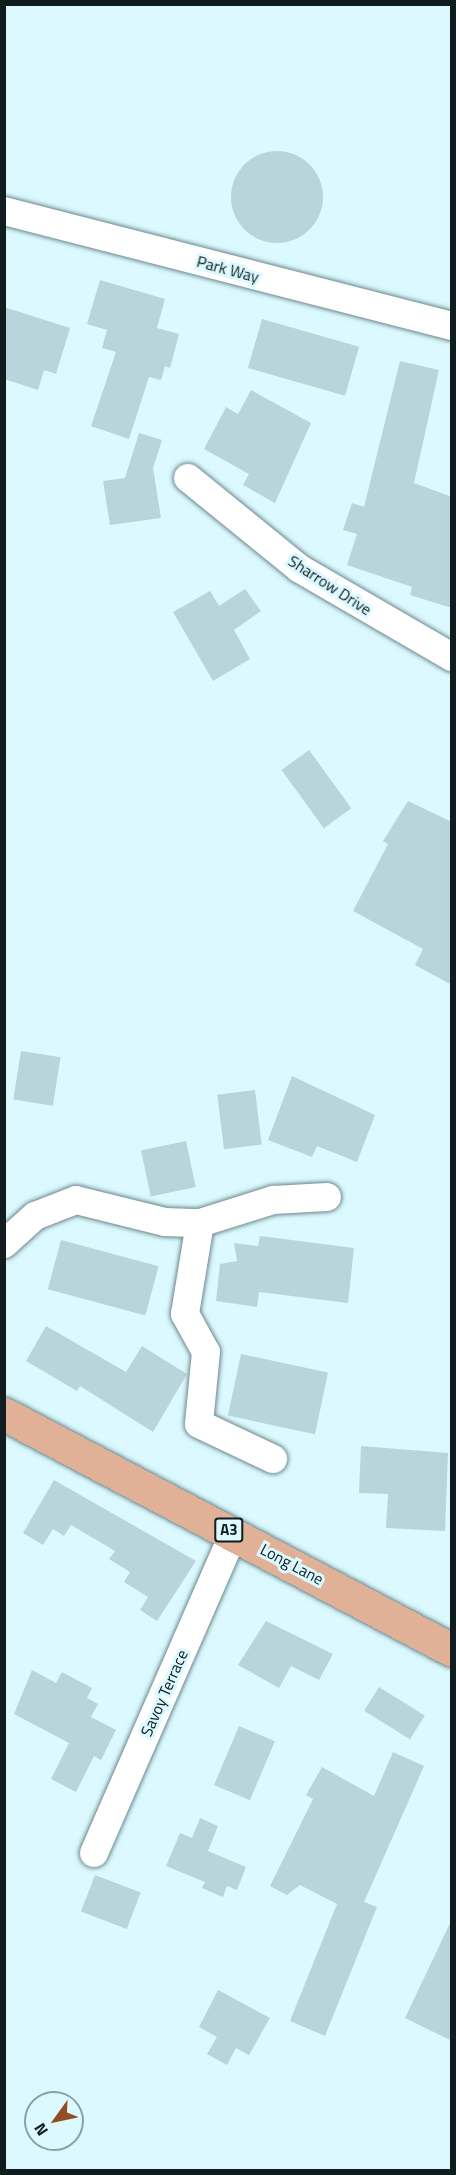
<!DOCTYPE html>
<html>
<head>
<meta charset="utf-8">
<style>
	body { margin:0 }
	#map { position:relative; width:456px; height:2175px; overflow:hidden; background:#dbf9ff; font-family:"Titillium Web",sans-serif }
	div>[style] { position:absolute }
	.building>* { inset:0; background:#b8d5db; transform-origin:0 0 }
	.round { border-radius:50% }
	.roads { filter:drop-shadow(0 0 2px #6c888d) drop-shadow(0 0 2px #6c888d) }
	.street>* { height:28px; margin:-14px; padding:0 14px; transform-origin:14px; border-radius:14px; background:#fff }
	.primary>* { height:33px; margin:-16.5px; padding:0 16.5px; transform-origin:16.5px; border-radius:16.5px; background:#e0b196 }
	span { translate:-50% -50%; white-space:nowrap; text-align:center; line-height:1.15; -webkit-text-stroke:6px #dbf9ff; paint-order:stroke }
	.shield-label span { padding:2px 4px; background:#dbf9ff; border:2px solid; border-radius:4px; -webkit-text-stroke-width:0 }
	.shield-label { font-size:15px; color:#111c1e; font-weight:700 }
	.street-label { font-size:16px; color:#111c1e }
	.frame { position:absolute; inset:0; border:6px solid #111c1e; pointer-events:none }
	.north { position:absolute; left:24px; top:2091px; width:60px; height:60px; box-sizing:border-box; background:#dbf9ff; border:2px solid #8aa1a5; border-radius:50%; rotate:237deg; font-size:16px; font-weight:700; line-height:24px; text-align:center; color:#111c1e }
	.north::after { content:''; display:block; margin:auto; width:21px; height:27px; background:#934e24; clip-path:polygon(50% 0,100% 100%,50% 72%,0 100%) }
</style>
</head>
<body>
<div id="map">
	<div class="building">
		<i class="round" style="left:231px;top:151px;width:92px;height:92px"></i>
		<i style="clip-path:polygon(100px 280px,165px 299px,157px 328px,179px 334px,170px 368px,165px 366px,161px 380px,149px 377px,129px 439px,91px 426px,116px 352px,102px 348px,107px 330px,87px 324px)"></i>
		<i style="clip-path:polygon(4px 307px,70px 328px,56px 374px,44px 370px,38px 390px,4px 379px)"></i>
		<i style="left:262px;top:319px;width:101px;height:51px;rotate:16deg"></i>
		<i style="clip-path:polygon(400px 361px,439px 370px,414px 483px,452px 497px,452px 608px,410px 595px,412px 587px,347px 565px,357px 534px,343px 530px,352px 503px,364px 507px)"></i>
		<i style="clip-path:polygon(251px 390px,311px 423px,275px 503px,243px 485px,249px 474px,204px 449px,226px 407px,238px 414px)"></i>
		<i style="clip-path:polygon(139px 433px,162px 440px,153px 468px,161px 518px,110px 525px,103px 481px,125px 478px)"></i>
		<i style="clip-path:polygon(245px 589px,261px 611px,234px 630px,250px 659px,213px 681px,173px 612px,210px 591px,219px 606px)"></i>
		<i style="left:309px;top:750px;width:72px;height:34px;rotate:54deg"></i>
		<i style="clip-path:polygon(408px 801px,452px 822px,452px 985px,415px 965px,423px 949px,353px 911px,388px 844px,383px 841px)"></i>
		<i style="left:21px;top:1051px;width:40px;height:49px;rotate:9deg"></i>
		<i style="clip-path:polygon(292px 1076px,375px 1115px,357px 1162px,317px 1146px,312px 1157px,268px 1140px)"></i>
		<i style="left:255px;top:1090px;width:55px;height:38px;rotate:83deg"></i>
		<i style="left:186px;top:1141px;width:47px;height:46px;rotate:78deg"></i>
		<i style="clip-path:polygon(260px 1236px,354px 1248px,348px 1303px,259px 1292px,257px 1307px,216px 1301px,220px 1264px,237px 1261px,234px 1243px,258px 1246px)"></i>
		<i style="left:61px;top:1240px;width:101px;height:51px;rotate:15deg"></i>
		<i style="clip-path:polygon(46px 1326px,126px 1372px,142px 1346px,187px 1374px,153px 1432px,80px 1386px,77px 1391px,26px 1361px)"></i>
		<i style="left:241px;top:1354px;width:89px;height:63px;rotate:12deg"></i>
		<i style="clip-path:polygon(361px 1446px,448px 1453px,445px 1531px,386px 1528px,388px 1494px,359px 1493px)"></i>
		<i style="clip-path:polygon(54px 1480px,196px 1561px,157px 1621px,140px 1610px,148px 1597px,124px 1582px,130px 1572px,109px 1559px,115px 1551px,71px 1525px,64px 1536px,53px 1529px,43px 1545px,23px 1533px)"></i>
		<i style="clip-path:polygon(266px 1621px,333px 1654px,319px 1680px,291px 1666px,279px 1688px,238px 1665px)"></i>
		<i style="clip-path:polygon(32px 1670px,56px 1683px,62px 1672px,92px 1688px,87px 1698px,98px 1704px,91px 1717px,116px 1730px,101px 1760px,94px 1756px,76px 1792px,51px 1779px,69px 1743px,14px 1714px)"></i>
		<i style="left:379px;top:1687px;width:54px;height:28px;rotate:32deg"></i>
		<i style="left:239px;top:1726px;width:39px;height:64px;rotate:23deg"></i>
		<i style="clip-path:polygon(393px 1752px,424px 1766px,364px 1902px,377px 1907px,325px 2036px,290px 2021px,337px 1904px,300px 1885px,287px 1895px,270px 1886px,313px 1799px,306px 1795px,322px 1767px,374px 1796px)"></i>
		<i style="clip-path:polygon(200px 1818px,218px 1826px,208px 1851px,246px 1867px,237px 1890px,227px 1886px,223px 1897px,202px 1888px,205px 1882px,166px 1866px,180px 1833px,192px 1838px)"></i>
		<i style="left:95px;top:1875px;width:49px;height:39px;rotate:21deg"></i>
		<i style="clip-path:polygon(452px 1919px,452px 2041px,405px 2018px)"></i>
		<i style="clip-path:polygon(218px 1990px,270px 2018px,249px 2055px,236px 2048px,227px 2065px,207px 2054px,217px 2037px,199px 2027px)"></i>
	</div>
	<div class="roads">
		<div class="street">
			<i style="left:4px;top:211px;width:463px;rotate:14.4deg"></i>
			<i style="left:188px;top:478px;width:144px;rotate:39.1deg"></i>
			<i style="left:300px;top:569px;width:176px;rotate:30.1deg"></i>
			<i style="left:200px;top:1223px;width:92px;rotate:99.4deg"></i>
			<i style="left:185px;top:1314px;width:43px;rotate:61.1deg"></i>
			<i style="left:206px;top:1352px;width:72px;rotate:95.6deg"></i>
			<i style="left:199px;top:1424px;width:82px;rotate:25.3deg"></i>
			<i style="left:4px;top:1244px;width:42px;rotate:-42.1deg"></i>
			<i style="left:35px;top:1216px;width:44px;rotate:-21.3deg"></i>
			<i style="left:76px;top:1200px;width:92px;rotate:13.9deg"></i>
			<i style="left:165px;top:1222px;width:35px;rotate:2deg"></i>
			<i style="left:200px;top:1223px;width:77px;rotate:-17.5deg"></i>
			<i style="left:273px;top:1200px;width:54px;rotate:-3.2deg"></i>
			<i style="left:94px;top:1853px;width:349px;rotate:-66.4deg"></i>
		</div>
		<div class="primary">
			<i style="left:4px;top:1414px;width:506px;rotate:27.78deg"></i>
		</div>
	</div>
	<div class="shield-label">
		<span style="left:229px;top:1530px">A3</span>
	</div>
	<div class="street-label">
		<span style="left:228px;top:269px;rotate:15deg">Park Way</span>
		<span style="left:330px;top:585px;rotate:33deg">Sharrow Drive</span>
		<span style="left:292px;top:1564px;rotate:28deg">Long Lane</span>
		<span style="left:164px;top:1693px;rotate:-66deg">Savoy Terrace</span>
	</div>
	<div class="frame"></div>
	<div class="north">N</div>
</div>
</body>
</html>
